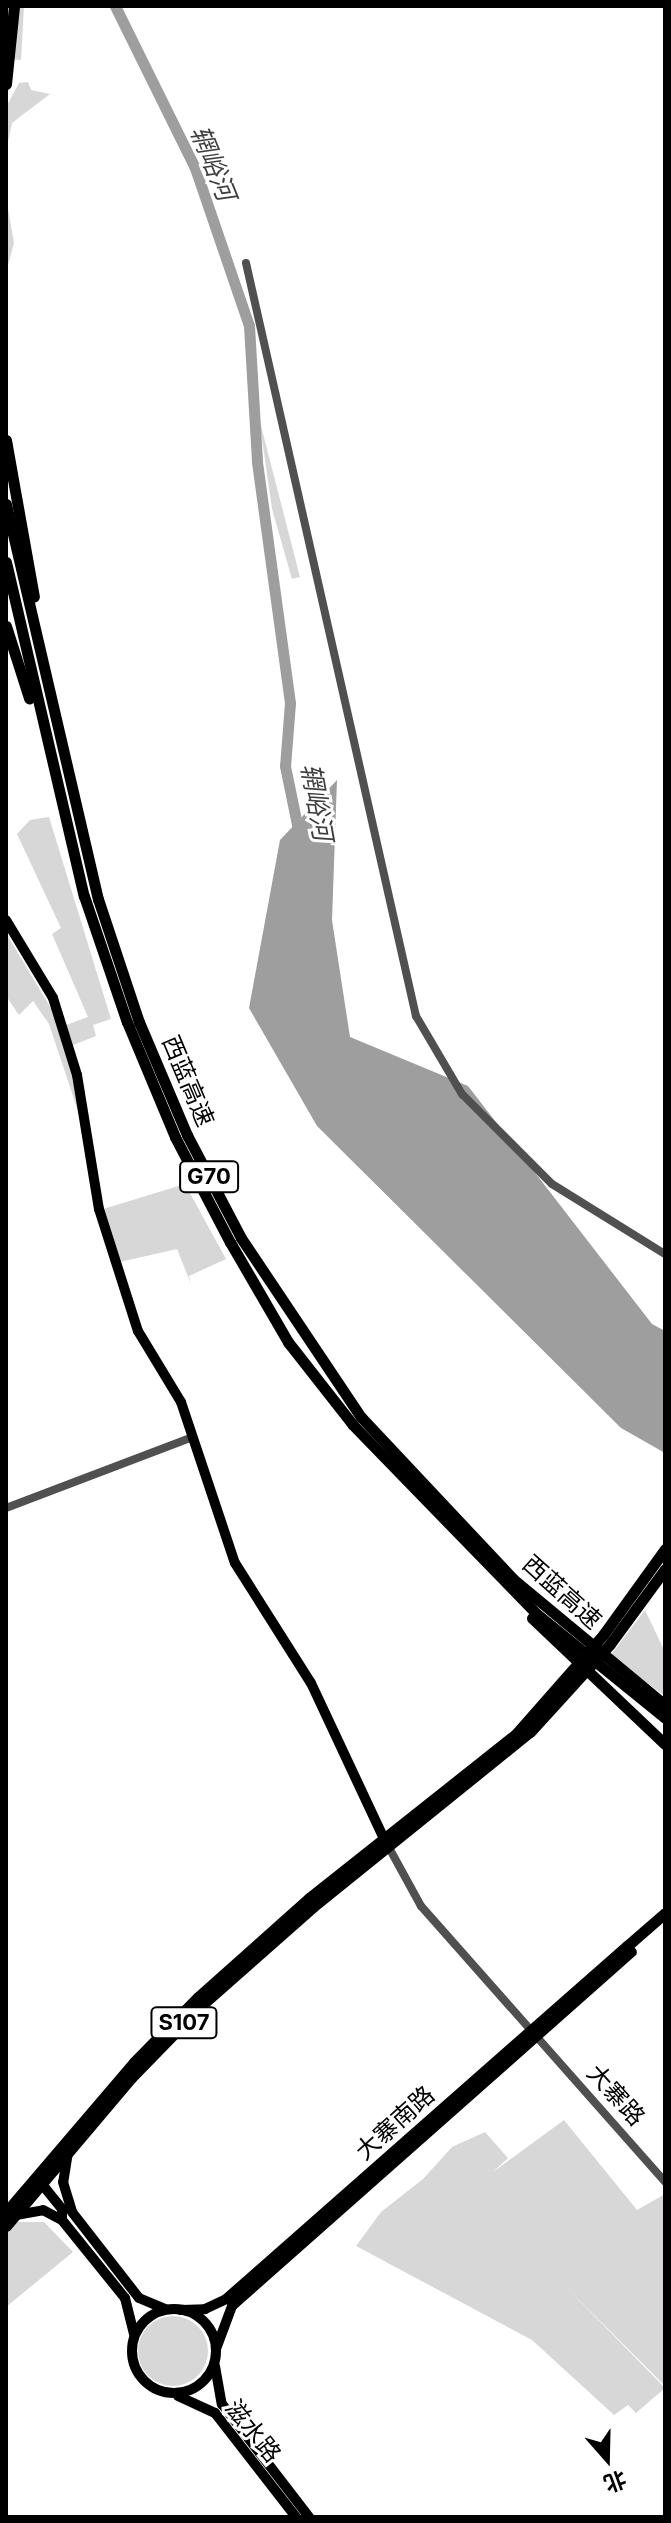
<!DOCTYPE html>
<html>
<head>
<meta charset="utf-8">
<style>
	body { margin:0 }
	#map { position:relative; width:671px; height:2523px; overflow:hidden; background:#fff; font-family:Inter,"Noto Sans SC",sans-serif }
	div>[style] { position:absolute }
	.green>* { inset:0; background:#d7d7d7 }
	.round { border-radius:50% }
	.water>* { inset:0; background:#9e9e9e }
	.river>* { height:11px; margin:-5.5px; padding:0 5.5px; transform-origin:5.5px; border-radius:5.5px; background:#9e9e9e }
	.minor>* { height:8px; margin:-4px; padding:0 4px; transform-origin:4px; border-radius:4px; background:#505050 }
	.major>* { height:10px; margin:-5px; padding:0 5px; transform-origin:5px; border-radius:5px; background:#000 }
	.major>.ring { margin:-5px; padding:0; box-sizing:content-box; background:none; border:10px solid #000; border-radius:50% }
	.highway>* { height:11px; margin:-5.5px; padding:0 5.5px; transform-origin:5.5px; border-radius:5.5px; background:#000 }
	span { translate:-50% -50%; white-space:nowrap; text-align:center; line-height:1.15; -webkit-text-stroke:6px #fff; paint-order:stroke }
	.shield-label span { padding:2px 6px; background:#fff; border:2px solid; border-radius:6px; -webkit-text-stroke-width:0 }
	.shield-label { font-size:22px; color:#000; font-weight:700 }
	.street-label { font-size:24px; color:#000 }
	.water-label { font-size:26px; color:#3f3f3f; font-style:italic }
	.frame { position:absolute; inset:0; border:8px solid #000; pointer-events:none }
	.north { position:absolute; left:567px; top:2419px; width:80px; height:80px; -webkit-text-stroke:6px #fff; paint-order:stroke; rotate:160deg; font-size:22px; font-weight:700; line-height:32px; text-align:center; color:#000 }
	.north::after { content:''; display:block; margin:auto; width:28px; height:36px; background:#000; clip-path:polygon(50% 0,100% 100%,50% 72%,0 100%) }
</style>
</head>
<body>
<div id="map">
	<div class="green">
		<i style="clip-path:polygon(6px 6px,24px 6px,21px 60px,6px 59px)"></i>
		<i style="clip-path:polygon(28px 82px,31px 90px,50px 94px,12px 123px,6px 151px,6px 107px,19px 83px)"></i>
		<i style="clip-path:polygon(6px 197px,14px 243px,6px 273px)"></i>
		<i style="clip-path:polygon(259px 418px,300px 577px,292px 579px,272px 509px)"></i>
		<i style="clip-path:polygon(49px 817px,111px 1019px,93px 1025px,96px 1036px,73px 1045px,66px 1025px,88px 1017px,52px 934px,61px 928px,17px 834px,30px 820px)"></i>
		<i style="clip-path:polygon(6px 933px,52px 1010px,72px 1065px,80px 1117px,49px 1024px,33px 1001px,19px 1015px,6px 996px)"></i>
		<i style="clip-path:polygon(185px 1184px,226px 1259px,189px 1276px,191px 1284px,177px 1249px,111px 1264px,100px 1210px)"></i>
		<i style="clip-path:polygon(645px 1610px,665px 1652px,665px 1696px,610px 1656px)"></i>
		<i style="clip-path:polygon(564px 2120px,637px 2210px,665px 2194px,665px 2386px,564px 2285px,665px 2388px,636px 2413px,628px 2405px,614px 2415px,532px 2340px,356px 2246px,381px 2212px,423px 2179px,452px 2147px,485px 2132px,508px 2158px,493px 2172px)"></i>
		<i style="clip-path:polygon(15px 2222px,44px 2222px,73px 2252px,6px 2307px,6px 2232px)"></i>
		<i class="round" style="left:138px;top:2316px;width:70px;height:70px"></i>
	</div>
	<div class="water">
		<i style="clip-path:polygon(337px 780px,332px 920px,350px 1037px,468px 1086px,652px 1324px,665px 1331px,665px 1453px,621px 1428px,317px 1126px,249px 1008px,280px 840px)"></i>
	</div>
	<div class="river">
		<i style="left:115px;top:6px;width:181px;rotate:63.7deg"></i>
		<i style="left:195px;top:168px;width:167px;rotate:71.1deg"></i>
		<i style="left:249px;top:326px;width:136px;rotate:86.6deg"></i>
		<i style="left:257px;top:462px;width:243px;rotate:82.2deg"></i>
		<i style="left:290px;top:703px;width:63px;rotate:94.5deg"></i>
		<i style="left:285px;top:766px;width:69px;rotate:78.4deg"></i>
	</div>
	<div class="minor">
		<i style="left:246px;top:263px;width:772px;rotate:77.28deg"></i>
		<i style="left:416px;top:1016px;width:91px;rotate:59.5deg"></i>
		<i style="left:462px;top:1094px;width:127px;rotate:45deg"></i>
		<i style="left:552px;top:1184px;width:133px;rotate:31.8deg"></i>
		<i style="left:6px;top:1508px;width:197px;rotate:-20.8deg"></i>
		<i style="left:387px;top:1844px;width:71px;rotate:61.3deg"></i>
		<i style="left:421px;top:1906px;width:368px;rotate:48.5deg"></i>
	</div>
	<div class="major">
		<i style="left:6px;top:920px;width:91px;rotate:58.9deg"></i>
		<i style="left:53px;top:998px;width:81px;rotate:72.7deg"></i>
		<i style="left:77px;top:1075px;width:136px;rotate:80.7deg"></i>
		<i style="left:99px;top:1209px;width:128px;rotate:72.3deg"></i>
		<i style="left:138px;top:1331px;width:83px;rotate:58.8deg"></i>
		<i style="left:181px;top:1402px;width:170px;rotate:71.5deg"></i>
		<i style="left:235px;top:1563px;width:142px;rotate:57.7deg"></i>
		<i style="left:311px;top:1683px;width:170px;rotate:64.9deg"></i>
		<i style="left:68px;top:2152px;width:30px;rotate:99deg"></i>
		<i style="left:63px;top:2182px;width:31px;rotate:73deg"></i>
		<i style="left:72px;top:2212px;width:109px;rotate:52.1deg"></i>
		<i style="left:139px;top:2298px;width:28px;rotate:23deg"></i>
		<i style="left:37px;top:2178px;width:40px;rotate:51deg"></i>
		<i style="left:62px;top:2209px;width:11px;rotate:90deg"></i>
		<i style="left:16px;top:2215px;width:27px;rotate:-10deg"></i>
		<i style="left:43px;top:2210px;width:21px;rotate:28deg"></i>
		<i style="left:62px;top:2220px;width:100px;rotate:51.1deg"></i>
		<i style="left:125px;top:2298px;width:37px;rotate:76deg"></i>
		<i class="ring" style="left:132px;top:2309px;width:74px;height:74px"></i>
		<i style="left:181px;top:2310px;width:24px;rotate:-2deg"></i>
		<i style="left:205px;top:2309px;width:23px;rotate:-25deg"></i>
		<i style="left:226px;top:2299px;width:534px;rotate:-41.36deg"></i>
		<i style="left:216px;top:2349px;width:46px;rotate:-69.6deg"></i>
		<i style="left:232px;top:2306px;width:534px;rotate:-41.51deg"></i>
		<i style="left:215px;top:2366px;width:39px;rotate:80deg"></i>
		<i style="left:222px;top:2404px;width:143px;rotate:52.4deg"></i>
		<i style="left:178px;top:2396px;width:41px;rotate:24.7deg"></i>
		<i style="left:215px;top:2413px;width:132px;rotate:52.1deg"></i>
	</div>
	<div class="highway">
		<i style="left:6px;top:84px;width:78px;rotate:-84.1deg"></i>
		<i style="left:6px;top:440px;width:159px;rotate:79.9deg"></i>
		<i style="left:6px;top:504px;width:406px;rotate:76.9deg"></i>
		<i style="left:98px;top:899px;width:130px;rotate:71.6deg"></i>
		<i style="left:139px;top:1022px;width:123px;rotate:67deg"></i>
		<i style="left:187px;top:1135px;width:116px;rotate:62.3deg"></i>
		<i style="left:241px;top:1238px;width:216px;rotate:56.2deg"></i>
		<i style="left:361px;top:1417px;width:222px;rotate:46.8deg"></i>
		<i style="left:513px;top:1579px;width:197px;rotate:39.7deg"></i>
		<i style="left:6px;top:562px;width:343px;rotate:76.9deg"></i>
		<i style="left:84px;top:896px;width:133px;rotate:71.2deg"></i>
		<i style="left:127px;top:1022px;width:125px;rotate:67.3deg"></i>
		<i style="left:175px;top:1137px;width:119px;rotate:62.4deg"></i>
		<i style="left:230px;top:1242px;width:116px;rotate:59.9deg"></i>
		<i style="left:288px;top:1342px;width:105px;rotate:51.9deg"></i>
		<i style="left:353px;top:1425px;width:265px;rotate:45.8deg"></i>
		<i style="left:538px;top:1615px;width:164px;rotate:39deg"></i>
		<i style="left:6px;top:626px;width:76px;rotate:72.3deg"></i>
		<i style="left:532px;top:1618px;width:183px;rotate:43.5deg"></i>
		<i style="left:627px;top:1946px;width:50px;rotate:-41deg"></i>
		<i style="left:6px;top:2212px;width:197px;rotate:-49.5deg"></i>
		<i style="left:134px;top:2062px;width:91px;rotate:-45.4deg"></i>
		<i style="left:198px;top:1997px;width:149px;rotate:-41.7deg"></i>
		<i style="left:309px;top:1898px;width:264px;rotate:-38.4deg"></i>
		<i style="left:516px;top:1734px;width:132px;rotate:-48.7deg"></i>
		<i style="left:603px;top:1635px;width:106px;rotate:-54.2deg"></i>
		<i style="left:6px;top:2226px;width:194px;rotate:-49.8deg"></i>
		<i style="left:131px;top:2078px;width:102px;rotate:-45.8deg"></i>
		<i style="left:202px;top:2005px;width:149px;rotate:-41.5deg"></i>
		<i style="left:314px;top:1906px;width:277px;rotate:-38.9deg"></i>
		<i style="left:530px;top:1732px;width:119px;rotate:-47.7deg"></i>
		<i style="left:610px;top:1644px;width:93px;rotate:-53.7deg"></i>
	</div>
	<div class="shield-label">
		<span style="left:209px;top:1177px">G70</span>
		<span style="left:184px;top:2023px">S107</span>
	</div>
	<div class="street-label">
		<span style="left:188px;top:1081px;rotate:67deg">西蓝高速</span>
		<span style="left:562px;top:1592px;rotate:42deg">西蓝高速</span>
		<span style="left:616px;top:2095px;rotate:48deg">大寨路</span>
		<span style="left:395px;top:2123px;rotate:-42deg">大寨南路</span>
		<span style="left:253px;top:2431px;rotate:51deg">滋水路</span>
	</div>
	<div class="water-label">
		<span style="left:213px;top:163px;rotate:68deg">辋峪河</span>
		<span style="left:317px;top:802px;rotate:80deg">辋峪河</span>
	</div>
	<div class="frame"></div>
	<div class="north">北</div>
</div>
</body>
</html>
